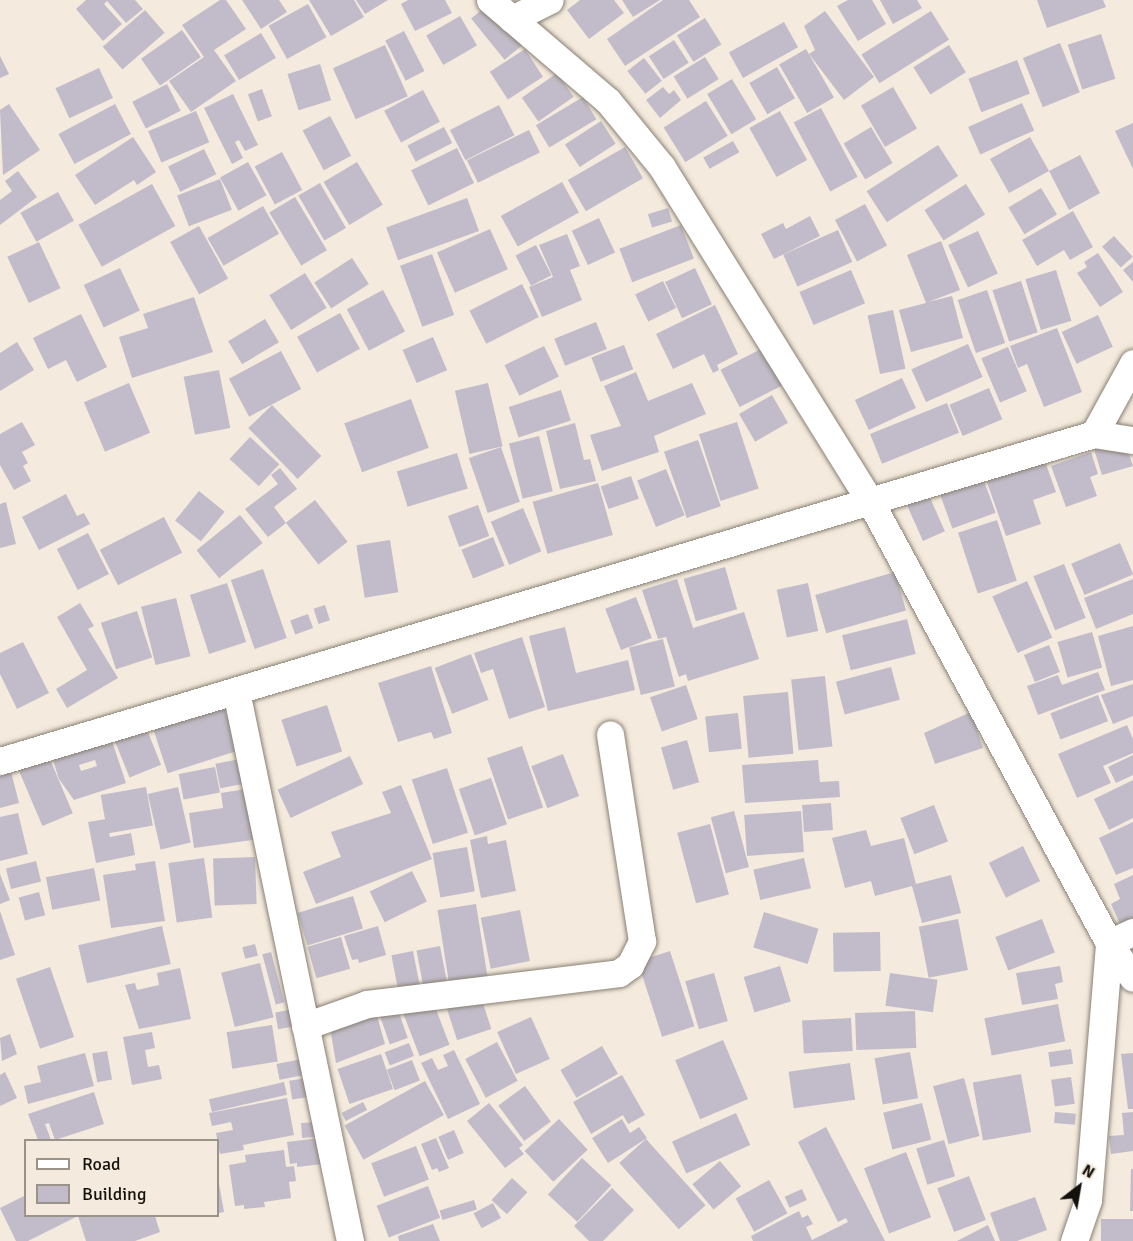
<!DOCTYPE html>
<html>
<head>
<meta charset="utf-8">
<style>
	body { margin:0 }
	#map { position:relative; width:1133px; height:1241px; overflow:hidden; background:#f4eadd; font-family:Signika,sans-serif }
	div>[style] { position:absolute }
	.building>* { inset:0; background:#c2bcca; transform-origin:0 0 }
	.roads { filter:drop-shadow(0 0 2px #888074) drop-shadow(0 0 2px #888074) }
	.minor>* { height:27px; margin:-13.5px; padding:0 13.5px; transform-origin:13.5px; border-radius:13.5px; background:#fff }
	span { translate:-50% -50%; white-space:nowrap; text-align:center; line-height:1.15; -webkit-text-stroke:5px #f4eadd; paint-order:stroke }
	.legend { position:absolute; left:24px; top:1139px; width:195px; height:78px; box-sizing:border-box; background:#f4eadd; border:2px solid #9a9389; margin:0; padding:8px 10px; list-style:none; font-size:18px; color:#14110c }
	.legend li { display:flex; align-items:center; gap:12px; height:30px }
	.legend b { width:30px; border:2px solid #9a9389 }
	.north { position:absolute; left:1049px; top:1157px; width:60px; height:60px; -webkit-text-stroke:4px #f4eadd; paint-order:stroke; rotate:31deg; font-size:16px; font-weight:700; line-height:24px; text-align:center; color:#14110c }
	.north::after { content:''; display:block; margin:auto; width:21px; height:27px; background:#14110c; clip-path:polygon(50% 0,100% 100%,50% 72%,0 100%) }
</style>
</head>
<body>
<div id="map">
	<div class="building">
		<i style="clip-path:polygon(86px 0,135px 0,143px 9px,126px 23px,107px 1px,104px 4px,122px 24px,103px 41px,76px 9px)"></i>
		<i style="clip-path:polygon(220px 0,226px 0,246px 29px,214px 50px,236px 81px,191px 112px,169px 81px,204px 57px,182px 25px)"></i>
		<i style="clip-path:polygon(242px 0,279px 0,287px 12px,261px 29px)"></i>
		<i style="clip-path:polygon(309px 0,354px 0,364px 17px,331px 36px)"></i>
		<i style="clip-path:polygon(356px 0,388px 0,365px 14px)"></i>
		<i style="clip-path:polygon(408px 0,445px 0,452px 13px,415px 31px,401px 4px)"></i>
		<i style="clip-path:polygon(580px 0,614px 0,624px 13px,589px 39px,567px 10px)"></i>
		<i style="clip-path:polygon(622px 0,660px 0,633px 17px)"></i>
		<i style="clip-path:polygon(663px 0,689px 0,700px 17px,625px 66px,607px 39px)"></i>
		<i style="clip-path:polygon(848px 0,872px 0,886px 24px,858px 41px,837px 6px)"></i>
		<i style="clip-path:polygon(880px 0,917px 0,922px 8px,893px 24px)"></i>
		<i style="clip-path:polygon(1037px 0,1103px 0,1106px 7px,1047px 28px)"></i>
		<i style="left:308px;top:4px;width:38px;height:45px;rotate:61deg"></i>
		<i style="left:489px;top:4px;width:53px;height:23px;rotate:51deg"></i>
		<i style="left:145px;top:10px;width:30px;height:56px;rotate:49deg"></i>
		<i style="clip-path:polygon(825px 11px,874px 77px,844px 100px,809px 54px,815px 50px,804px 26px)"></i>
		<i style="left:931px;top:11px;width:34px;height:82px;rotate:58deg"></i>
		<i style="left:460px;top:16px;width:34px;height:39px;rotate:60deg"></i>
		<i style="left:705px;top:18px;width:31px;height:33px;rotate:58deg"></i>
		<i style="left:784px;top:22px;width:29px;height:63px;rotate:61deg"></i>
		<i style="left:182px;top:30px;width:33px;height:50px;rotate:55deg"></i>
		<i style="left:404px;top:31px;width:45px;height:21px;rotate:63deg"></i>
		<i style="left:261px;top:33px;width:29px;height:43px;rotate:59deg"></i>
		<i style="left:1101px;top:34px;width:47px;height:35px;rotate:72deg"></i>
		<i style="left:674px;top:40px;width:27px;height:30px;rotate:57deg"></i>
		<i style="left:1060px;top:43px;width:53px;height:40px;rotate:68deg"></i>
		<i style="left:385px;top:45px;width:56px;height:57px;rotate:66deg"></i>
		<i style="left:949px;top:45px;width:32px;height:42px;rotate:58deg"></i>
		<i style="left:525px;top:49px;width:33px;height:42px;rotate:57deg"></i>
		<i style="left:806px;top:49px;width:56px;height:31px;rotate:60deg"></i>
		<i style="clip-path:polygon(0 56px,9px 74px,0 78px)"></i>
		<i style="left:705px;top:57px;width:26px;height:37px;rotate:58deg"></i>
		<i style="left:644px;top:58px;width:29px;height:21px;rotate:52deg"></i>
		<i style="left:1017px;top:60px;width:36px;height:52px;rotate:69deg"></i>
		<i style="left:320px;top:64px;width:38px;height:34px;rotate:73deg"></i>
		<i style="left:777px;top:67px;width:36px;height:32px;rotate:60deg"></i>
		<i style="left:99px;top:68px;width:33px;height:48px;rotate:65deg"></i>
		<i style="left:557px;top:73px;width:29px;height:43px;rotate:55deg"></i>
		<i style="left:732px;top:79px;width:47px;height:29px;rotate:59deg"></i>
		<i style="left:167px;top:84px;width:30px;height:39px;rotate:63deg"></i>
		<i style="clip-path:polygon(663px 87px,669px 94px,674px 90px,681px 100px,660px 118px,646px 100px)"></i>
		<i style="left:893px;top:87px;width:48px;height:37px;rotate:60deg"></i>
		<i style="left:262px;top:89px;width:29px;height:15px;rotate:70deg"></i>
		<i style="left:423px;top:90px;width:36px;height:44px;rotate:62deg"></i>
		<i style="clip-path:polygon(233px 94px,258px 145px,245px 151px,239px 140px,235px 142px,243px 158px,232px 164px,204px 108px)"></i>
		<i style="left:583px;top:97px;width:26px;height:55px;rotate:59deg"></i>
		<i style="left:706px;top:101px;width:41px;height:50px;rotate:58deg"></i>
		<i style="left:1022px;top:103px;width:30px;height:59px;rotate:66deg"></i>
		<i style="clip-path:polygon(9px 104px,40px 150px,3px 175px,0 110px)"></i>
		<i style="left:115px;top:104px;width:34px;height:64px;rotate:62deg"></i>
		<i style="left:499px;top:105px;width:34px;height:55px;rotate:63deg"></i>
		<i style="left:821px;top:108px;width:78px;height:31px;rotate:62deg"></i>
		<i style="left:196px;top:111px;width:34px;height:52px;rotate:67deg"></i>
		<i style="left:780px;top:111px;width:56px;height:35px;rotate:61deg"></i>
		<i style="left:330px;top:116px;width:45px;height:31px;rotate:62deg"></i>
		<i style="left:601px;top:121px;width:27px;height:43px;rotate:57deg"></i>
		<i style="clip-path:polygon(1133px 123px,1133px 169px,1115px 131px)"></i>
		<i style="left:444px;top:127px;width:18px;height:41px;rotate:63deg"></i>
		<i style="left:871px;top:127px;width:42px;height:32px;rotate:59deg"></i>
		<i style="left:529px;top:130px;width:25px;height:69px;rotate:64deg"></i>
		<i style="clip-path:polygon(133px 137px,156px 172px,137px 185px,134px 180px,95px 205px,75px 175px)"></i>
		<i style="clip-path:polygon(1030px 137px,1049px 171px,1080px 155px,1100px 193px,1069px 210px,1049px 171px,1009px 193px,990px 159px)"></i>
		<i style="left:733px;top:141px;width:13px;height:34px;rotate:61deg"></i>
		<i style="left:938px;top:145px;width:37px;height:85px;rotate:57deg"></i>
		<i style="left:625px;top:147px;width:36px;height:66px;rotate:60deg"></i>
		<i style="left:457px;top:148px;width:39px;height:51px;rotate:64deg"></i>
		<i style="left:204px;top:149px;width:28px;height:40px;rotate:64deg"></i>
		<i style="left:282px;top:152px;width:43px;height:31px;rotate:62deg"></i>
		<i style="left:248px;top:162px;width:38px;height:32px;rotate:61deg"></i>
		<i style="left:357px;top:162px;width:50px;height:39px;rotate:59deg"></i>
		<i style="clip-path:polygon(18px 171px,37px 197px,0 225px,0 200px,12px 191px,5px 181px)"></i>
		<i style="left:220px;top:179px;width:33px;height:46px;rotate:69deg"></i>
		<i style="left:562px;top:182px;width:35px;height:70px;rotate:61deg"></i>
		<i style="left:320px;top:183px;width:52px;height:25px;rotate:60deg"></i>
		<i style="left:152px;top:184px;width:48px;height:84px;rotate:61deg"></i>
		<i style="left:966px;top:184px;width:36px;height:49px;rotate:58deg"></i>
		<i style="left:1041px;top:188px;width:31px;height:38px;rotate:59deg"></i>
		<i style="left:58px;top:192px;width:33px;height:43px;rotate:61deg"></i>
		<i style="left:295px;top:197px;width:62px;height:30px;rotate:59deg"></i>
		<i style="left:467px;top:198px;width:35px;height:86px;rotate:70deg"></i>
		<i style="left:865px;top:204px;width:47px;height:34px;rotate:62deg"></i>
		<i style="left:263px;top:206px;width:32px;height:64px;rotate:60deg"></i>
		<i style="left:668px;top:208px;width:14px;height:21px;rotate:73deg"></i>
		<i style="clip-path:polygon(1073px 211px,1093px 247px,1070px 260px,1064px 250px,1037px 266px,1022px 240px)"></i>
		<i style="clip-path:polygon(810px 216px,820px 236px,774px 259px,761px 234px,783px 223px,786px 229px)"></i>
		<i style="left:599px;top:218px;width:38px;height:30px;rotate:65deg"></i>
		<i style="left:681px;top:225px;width:36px;height:66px;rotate:69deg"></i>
		<i style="left:199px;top:226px;width:60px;height:33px;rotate:61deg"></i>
		<i style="left:490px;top:229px;width:44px;height:58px;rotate:66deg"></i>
		<i style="left:838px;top:230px;width:35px;height:60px;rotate:66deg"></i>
		<i style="left:978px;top:231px;width:47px;height:33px;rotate:65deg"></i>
		<i style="clip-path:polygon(567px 234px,580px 266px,570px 270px,582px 300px,542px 317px,529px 287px,553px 277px,539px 245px)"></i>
		<i style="left:1114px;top:236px;width:28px;height:16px;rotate:48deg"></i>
		<i style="clip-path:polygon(941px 241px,960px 290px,928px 302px,952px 296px,963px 338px,911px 352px,899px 310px,926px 303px,907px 255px)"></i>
		<i style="left:39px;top:242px;width:51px;height:35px;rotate:65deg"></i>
		<i style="left:536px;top:245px;width:34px;height:23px;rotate:63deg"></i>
		<i style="clip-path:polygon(1098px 253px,1123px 292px,1100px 307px,1077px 273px,1087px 267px,1084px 262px)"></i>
		<i style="left:432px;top:254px;width:65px;height:34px;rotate:70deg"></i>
		<i style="left:352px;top:258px;width:31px;height:45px;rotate:57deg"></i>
		<i style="clip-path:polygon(1133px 262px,1133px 282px,1123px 270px)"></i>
		<i style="left:120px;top:268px;width:47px;height:40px;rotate:65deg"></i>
		<i style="left:695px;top:268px;width:40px;height:33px;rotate:65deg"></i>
		<i style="left:851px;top:270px;width:36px;height:56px;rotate:67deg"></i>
		<i style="left:1056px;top:270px;width:53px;height:32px;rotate:73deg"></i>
		<i style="left:305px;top:273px;width:41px;height:42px;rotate:58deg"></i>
		<i style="left:663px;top:281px;width:30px;height:31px;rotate:64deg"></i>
		<i style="left:1021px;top:281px;width:54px;height:30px;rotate:72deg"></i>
		<i style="left:522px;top:284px;width:37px;height:59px;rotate:63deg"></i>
		<i style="left:383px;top:290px;width:47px;height:41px;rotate:62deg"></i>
		<i style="left:987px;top:290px;width:56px;height:31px;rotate:71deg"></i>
		<i style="clip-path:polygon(194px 297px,213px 352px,132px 378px,119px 337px,148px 328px,143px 314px)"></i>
		<i style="clip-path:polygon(715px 305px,738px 354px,717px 365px,719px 370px,713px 373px,704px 354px,673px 369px,656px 334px)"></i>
		<i style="left:893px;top:310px;width:60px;height:26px;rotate:78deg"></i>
		<i style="left:340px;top:313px;width:41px;height:49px;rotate:61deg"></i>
		<i style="clip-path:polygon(81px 314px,107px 367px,77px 382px,66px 360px,48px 369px,33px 338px)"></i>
		<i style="left:1098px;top:315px;width:35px;height:40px;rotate:65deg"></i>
		<i style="left:265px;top:319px;width:27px;height:43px;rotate:59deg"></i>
		<i style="left:596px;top:322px;width:29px;height:45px;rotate:68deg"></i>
		<i style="clip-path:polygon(1057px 328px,1082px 392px,1044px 407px,1027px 364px,1018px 368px,1010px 346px)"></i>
		<i style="left:433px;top:337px;width:36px;height:33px;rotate:67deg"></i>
		<i style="clip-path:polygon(17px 342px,34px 370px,0 391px,0 353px)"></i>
		<i style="left:968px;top:344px;width:36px;height:62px;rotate:66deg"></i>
		<i style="left:624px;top:345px;width:26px;height:35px;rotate:69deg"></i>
		<i style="left:544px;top:346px;width:34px;height:44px;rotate:64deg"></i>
		<i style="left:765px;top:347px;width:42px;height:50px;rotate:63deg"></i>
		<i style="left:1008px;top:347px;width:48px;height:29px;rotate:67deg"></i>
		<i style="left:281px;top:351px;width:43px;height:59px;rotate:62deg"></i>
		<i style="left:219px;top:370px;width:59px;height:36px;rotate:79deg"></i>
		<i style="clip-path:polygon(636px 372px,648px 401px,692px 383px,706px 414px,654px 436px,659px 452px,602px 471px,590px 435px,621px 426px,604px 386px)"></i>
		<i style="left:902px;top:378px;width:33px;height:52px;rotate:65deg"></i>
		<i style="left:129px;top:383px;width:54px;height:49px;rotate:67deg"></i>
		<i style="left:488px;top:383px;width:65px;height:34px;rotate:77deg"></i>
		<i style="left:989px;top:388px;width:34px;height:43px;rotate:67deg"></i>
		<i style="left:561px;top:390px;width:32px;height:55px;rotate:72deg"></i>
		<i style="left:772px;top:395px;width:32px;height:38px;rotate:60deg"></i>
		<i style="left:411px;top:399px;width:52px;height:71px;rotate:70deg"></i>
		<i style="left:947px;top:403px;width:32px;height:83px;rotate:68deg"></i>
		<i style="left:272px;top:405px;width:71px;height:33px;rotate:46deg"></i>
		<i style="clip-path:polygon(22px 422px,35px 445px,22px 452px,28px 463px,23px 466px,31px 481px,14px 490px,0 465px,0 434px)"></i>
		<i style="left:737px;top:422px;width:70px;height:40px;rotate:72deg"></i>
		<i style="clip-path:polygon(575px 423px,584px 460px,590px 459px,596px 481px,560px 489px,546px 431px)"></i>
		<i style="left:539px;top:436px;width:57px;height:31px;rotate:76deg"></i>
		<i style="left:250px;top:437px;width:40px;height:30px;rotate:43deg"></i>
		<i style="left:698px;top:440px;width:70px;height:36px;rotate:71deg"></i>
		<i style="clip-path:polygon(1093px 446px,1126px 446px,1133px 466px,1102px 475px)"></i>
		<i style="left:501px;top:447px;width:58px;height:34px;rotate:71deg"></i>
		<i style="clip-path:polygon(1091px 452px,1098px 474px,1090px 477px,1097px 496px,1066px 507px,1051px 466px)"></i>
		<i style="left:457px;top:453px;width:37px;height:63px;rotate:73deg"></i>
		<i style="clip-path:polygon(1042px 453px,1056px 492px,1033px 500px,1041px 524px,1006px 536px,984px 474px)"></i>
		<i style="clip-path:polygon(280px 468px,297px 489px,274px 507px,286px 523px,268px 537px,245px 509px,278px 484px,271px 475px)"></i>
		<i style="left:666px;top:469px;width:50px;height:31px;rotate:68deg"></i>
		<i style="left:631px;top:476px;width:24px;height:32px;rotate:71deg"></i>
		<i style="left:983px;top:478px;width:37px;height:46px;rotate:70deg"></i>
		<i style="left:598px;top:483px;width:54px;height:68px;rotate:74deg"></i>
		<i style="left:199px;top:491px;width:33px;height:38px;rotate:39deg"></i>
		<i style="left:927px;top:491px;width:44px;height:24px;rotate:66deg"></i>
		<i style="clip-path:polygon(66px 494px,77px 516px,84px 513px,90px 524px,39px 550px,22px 517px)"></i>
		<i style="left:315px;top:500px;width:53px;height:37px;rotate:52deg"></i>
		<i style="clip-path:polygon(6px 502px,16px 544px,0 548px,0 504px)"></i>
		<i style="left:478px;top:505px;width:33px;height:32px;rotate:70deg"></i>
		<i style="left:523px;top:508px;width:47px;height:35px;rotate:67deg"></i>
		<i style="left:240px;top:515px;width:36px;height:56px;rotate:51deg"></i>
		<i style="left:164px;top:517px;width:40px;height:72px;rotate:63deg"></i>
		<i style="left:997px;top:520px;width:64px;height:41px;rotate:72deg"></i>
		<i style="left:88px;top:533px;width:46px;height:35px;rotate:63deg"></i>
		<i style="left:493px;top:537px;width:31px;height:34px;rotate:68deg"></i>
		<i style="left:390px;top:540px;width:53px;height:34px;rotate:81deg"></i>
		<i style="left:1120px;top:543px;width:34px;height:53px;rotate:67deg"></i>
		<i style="left:1064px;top:564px;width:58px;height:33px;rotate:68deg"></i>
		<i style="left:725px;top:567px;width:44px;height:43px;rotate:74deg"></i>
		<i style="left:263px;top:569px;width:73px;height:34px;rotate:71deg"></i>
		<i style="left:895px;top:572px;width:40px;height:83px;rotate:74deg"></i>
		<i style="clip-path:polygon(677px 579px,693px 628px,744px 612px,759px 659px,688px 681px,686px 674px,679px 677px,666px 637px,658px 639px,642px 590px)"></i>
		<i style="clip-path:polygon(1133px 579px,1133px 614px,1096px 629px,1084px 598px)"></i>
		<i style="left:1027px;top:581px;width:62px;height:38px;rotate:66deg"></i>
		<i style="left:227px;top:583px;width:62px;height:39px;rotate:72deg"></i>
		<i style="left:808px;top:583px;width:49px;height:32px;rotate:78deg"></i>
		<i style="left:636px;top:597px;width:44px;height:33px;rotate:69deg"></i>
		<i style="left:176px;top:598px;width:60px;height:36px;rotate:76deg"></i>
		<i style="clip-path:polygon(80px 603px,94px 626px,88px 629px,118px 678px,67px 708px,56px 689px,87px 670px,57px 617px)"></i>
		<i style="left:325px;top:605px;width:16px;height:12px;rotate:72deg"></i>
		<i style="left:137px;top:611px;width:49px;height:38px;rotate:72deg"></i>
		<i style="left:308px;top:614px;width:15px;height:19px;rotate:70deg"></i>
		<i style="left:907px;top:619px;width:36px;height:67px;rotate:76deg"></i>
		<i style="clip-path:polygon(1133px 626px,1133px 680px,1111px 686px,1098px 636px)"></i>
		<i style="clip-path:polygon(565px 627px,576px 673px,628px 660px,635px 690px,548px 711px,529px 636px)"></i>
		<i style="left:1092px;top:632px;width:37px;height:36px;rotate:74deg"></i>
		<i style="clip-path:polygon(522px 637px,545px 707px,509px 719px,493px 669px,481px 673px,474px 653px)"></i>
		<i style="left:663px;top:639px;width:49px;height:35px;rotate:76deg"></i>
		<i style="clip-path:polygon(23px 642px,49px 693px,17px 709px,0 674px,0 653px)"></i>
		<i style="left:1049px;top:645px;width:29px;height:27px;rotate:68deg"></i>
		<i style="left:471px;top:654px;width:49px;height:39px;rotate:69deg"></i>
		<i style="clip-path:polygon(431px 666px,452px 733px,434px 739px,431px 732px,398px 742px,378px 683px)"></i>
		<i style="left:891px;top:667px;width:34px;height:57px;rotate:75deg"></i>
		<i style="clip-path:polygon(1098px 672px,1105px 690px,1038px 715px,1027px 686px,1058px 675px,1062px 685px)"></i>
		<i style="left:825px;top:676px;width:71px;height:34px;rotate:84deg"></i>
		<i style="clip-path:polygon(1133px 684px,1133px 716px,1113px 724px,1101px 695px)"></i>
		<i style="left:686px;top:685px;width:36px;height:38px;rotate:71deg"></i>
		<i style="left:788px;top:692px;width:62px;height:45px;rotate:85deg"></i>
		<i style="left:1098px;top:695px;width:28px;height:51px;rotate:69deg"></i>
		<i style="left:222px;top:701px;width:52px;height:74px;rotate:72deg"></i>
		<i style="left:327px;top:705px;width:49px;height:48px;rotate:72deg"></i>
		<i style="clip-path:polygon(971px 712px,983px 748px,935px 764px,924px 733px)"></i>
		<i style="left:738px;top:713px;width:36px;height:33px;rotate:84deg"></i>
		<i style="left:145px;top:725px;width:43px;height:34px;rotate:68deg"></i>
		<i style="clip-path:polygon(1127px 725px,1133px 739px,1133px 753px,1103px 766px,1111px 783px,1077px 798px,1058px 754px)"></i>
		<i style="clip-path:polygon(evenodd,110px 735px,126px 783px,74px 800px,59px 779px,51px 754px,110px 735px,95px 760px,97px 766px,81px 771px,79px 765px,95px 760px)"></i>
		<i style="left:687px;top:740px;width:44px;height:27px;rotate:74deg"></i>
		<i style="left:522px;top:746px;width:65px;height:37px;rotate:71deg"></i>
		<i style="left:563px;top:754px;width:45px;height:34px;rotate:69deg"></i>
		<i style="clip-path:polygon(1133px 755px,1133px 775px,1116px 783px,1108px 767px)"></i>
		<i style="left:350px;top:756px;width:31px;height:80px;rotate:65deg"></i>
		<i style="left:49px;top:757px;width:61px;height:33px;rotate:67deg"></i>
		<i style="left:240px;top:759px;width:25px;height:25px;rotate:79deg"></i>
		<i style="clip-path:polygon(818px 760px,820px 782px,839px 781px,840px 797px,745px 803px,742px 765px)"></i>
		<i style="left:215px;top:767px;width:26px;height:37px;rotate:79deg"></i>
		<i style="clip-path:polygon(10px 768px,19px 803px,0 808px,0 770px)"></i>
		<i style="left:447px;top:768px;width:68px;height:37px;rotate:72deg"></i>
		<i style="left:491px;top:778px;width:49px;height:34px;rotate:71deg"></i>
		<i style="clip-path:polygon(1133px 780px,1133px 818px,1109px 830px,1094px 799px)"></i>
		<i style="clip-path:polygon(401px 785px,432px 859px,316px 904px,303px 872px,341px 857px,331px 832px,391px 813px,382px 792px)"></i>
		<i style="left:146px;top:787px;width:39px;height:46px;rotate:80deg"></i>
		<i style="left:178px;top:787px;width:57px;height:31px;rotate:77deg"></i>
		<i style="clip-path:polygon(252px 788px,260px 839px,194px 848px,189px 813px,223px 808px,221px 793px)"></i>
		<i style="left:831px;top:803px;width:27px;height:29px;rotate:86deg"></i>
		<i style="left:934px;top:805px;width:39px;height:36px;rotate:69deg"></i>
		<i style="left:734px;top:811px;width:58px;height:24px;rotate:75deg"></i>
		<i style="left:801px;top:811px;width:41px;height:57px;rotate:86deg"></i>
		<i style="clip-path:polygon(18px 813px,28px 854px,0 861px,0 817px)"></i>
		<i style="clip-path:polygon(106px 819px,110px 837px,131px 833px,135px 855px,96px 863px,88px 822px)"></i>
		<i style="clip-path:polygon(1133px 822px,1133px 868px,1116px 875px,1099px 838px)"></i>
		<i style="left:710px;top:824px;width:73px;height:34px;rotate:75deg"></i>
		<i style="clip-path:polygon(866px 830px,871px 846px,904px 838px,916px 884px,951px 875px,961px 913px,922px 923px,912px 886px,875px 896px,871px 881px,845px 888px,832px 838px)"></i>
		<i style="clip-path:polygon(487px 836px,488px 844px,506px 840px,516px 891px,481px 898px,470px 840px)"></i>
		<i style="left:1023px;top:846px;width:39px;height:38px;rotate:64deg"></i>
		<i style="left:467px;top:847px;width:45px;height:35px;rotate:80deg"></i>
		<i style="left:255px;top:857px;width:47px;height:42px;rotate:88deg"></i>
		<i style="left:204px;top:858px;width:60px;height:36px;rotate:82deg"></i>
		<i style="left:804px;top:858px;width:31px;height:52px;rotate:77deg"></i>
		<i style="left:36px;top:861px;width:21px;height:31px;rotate:76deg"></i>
		<i style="clip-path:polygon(155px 861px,165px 921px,111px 928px,103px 875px,136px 870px,135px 864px)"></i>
		<i style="left:94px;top:868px;width:33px;height:49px;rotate:79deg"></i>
		<i style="left:412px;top:871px;width:34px;height:47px;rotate:64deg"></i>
		<i style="clip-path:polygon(0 874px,10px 900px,0 904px)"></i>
		<i style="clip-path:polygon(1133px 875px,1133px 918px,1120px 924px,1111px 904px,1120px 899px,1114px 884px)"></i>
		<i style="left:39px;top:892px;width:24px;height:21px;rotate:75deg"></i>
		<i style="left:353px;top:896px;width:34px;height:58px;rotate:73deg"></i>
		<i style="left:476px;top:904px;width:74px;height:39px;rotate:81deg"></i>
		<i style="left:520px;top:910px;width:52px;height:40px;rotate:79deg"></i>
		<i style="clip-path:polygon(0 911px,15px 955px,0 960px)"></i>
		<i style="left:764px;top:912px;width:57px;height:37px;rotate:17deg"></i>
		<i style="left:958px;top:919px;width:52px;height:40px;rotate:79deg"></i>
		<i style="left:1042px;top:919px;width:36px;height:50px;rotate:69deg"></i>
		<i style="left:162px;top:926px;width:39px;height:86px;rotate:77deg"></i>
		<i style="clip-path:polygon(378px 926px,386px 955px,359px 963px,358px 959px,352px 960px,344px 936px)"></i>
		<i style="left:880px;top:932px;width:39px;height:47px;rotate:89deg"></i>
		<i style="left:341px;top:937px;width:33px;height:35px;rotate:74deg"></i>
		<i style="left:255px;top:944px;width:12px;height:13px;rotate:76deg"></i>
		<i style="left:440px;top:946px;width:38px;height:24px;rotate:79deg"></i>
		<i style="left:413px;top:951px;width:42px;height:22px;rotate:79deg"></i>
		<i style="left:670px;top:951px;width:79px;height:34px;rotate:72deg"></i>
		<i style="left:271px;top:952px;width:52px;height:9px;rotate:75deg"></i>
		<i style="left:260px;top:963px;width:56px;height:40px;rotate:76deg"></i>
		<i style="left:780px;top:966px;width:37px;height:38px;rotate:73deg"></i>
		<i style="clip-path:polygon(1060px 966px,1063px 982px,1055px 984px,1058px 999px,1022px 1005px,1016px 973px)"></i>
		<i style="left:50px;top:967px;width:74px;height:36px;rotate:71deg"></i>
		<i style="clip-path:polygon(180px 968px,191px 1019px,139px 1029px,125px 985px,135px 983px,137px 990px,159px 985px,157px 973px)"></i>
		<i style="left:714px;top:973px;width:50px;height:30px;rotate:74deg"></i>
		<i style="left:890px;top:973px;width:48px;height:33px;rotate:8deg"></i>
		<i style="left:479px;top:991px;width:40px;height:36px;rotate:72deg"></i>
		<i style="left:432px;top:999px;width:49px;height:32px;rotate:69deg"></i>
		<i style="left:396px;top:1004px;width:36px;height:19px;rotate:71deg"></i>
		<i style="left:1058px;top:1004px;width:38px;height:75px;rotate:79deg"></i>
		<i style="clip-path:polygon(375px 1009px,385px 1044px,336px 1063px,329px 1022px)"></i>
		<i style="left:289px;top:1010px;width:17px;height:14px;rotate:80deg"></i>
		<i style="left:915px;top:1011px;width:37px;height:60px;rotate:88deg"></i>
		<i style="left:531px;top:1017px;width:46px;height:37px;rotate:66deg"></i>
		<i style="left:851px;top:1018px;width:33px;height:49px;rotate:87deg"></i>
		<i style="left:272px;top:1025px;width:37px;height:46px;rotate:81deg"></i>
		<i style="clip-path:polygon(152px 1032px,155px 1048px,145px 1050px,148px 1067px,159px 1065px,162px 1079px,132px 1085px,123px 1037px)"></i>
		<i style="clip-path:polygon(10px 1034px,17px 1054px,2px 1061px,0 1038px)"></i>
		<i style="left:723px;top:1040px;width:64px;height:52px;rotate:67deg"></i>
		<i style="left:497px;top:1042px;width:44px;height:36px;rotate:62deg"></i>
		<i style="left:409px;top:1043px;width:14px;height:26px;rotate:69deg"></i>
		<i style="left:602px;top:1046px;width:32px;height:48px;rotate:60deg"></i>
		<i style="left:1071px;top:1049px;width:15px;height:23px;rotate:82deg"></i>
		<i style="clip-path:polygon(454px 1050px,480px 1104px,448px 1119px,421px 1063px,432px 1058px,438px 1070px,448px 1066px,443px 1055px)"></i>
		<i style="left:107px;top:1051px;width:29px;height:15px;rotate:80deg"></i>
		<i style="left:910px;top:1052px;width:47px;height:36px;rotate:80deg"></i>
		<i style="clip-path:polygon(85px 1053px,94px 1086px,28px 1104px,24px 1086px,41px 1082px,37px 1066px)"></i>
		<i style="clip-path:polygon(1133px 1053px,1133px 1109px,1128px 1109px,1121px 1054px)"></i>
		<i style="left:381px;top:1054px;width:37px;height:46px;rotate:71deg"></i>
		<i style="left:302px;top:1059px;width:16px;height:26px;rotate:79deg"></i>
		<i style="left:412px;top:1060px;width:22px;height:27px;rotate:69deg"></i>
		<i style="left:850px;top:1063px;width:37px;height:62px;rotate:82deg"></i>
		<i style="clip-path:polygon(5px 1072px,17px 1098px,0 1106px,0 1075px)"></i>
		<i style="left:1021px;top:1074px;width:59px;height:49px;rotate:80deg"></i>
		<i style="clip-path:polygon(622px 1075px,645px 1115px,628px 1124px,623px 1115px,591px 1134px,573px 1102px)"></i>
		<i style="left:1071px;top:1077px;width:27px;height:20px;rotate:82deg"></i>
		<i style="left:307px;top:1078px;width:19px;height:18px;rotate:81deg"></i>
		<i style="left:964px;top:1078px;width:60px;height:32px;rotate:75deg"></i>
		<i style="left:425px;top:1081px;width:39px;height:92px;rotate:61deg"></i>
		<i style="left:284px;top:1082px;width:13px;height:77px;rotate:77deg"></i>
		<i style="left:525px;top:1086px;width:44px;height:33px;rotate:54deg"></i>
		<i style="clip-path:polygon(94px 1092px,104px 1124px,55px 1140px,49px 1123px,45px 1124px,51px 1140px,38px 1140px,28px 1114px)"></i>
		<i style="clip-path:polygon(287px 1098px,294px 1135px,243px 1145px,244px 1150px,220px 1154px,216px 1133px,233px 1130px,231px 1122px,212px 1126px,209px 1113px)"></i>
		<i style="left:363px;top:1102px;width:9px;height:24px;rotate:63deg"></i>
		<i style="clip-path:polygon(489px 1103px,523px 1145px,519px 1148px,524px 1154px,505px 1168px,467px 1121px)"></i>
		<i style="left:922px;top:1103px;width:38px;height:40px;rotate:76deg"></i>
		<i style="left:1055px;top:1112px;width:21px;height:11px;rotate:5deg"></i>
		<i style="clip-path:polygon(1133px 1112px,1133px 1151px,1111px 1154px,1109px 1136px,1124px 1135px,1122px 1113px)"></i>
		<i style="left:736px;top:1113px;width:35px;height:70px;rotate:66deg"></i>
		<i style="left:559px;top:1119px;width:42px;height:47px;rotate:47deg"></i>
		<i style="clip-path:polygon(622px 1119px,630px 1133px,639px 1127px,647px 1138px,608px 1163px,592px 1138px)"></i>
		<i style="left:317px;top:1122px;width:15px;height:16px;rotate:86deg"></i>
		<i style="clip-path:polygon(826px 1127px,885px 1241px,753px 1241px,751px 1236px,799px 1211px,802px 1218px,808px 1215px,813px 1224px,806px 1227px,812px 1240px,848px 1222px,846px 1218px,838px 1222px,798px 1142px)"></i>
		<i style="left:454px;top:1130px;width:25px;height:17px;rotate:67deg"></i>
		<i style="clip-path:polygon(319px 1138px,323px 1164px,297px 1167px,297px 1163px,290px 1164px,287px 1142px)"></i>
		<i style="clip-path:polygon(436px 1138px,449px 1168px,439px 1172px,437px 1168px,432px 1170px,421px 1144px)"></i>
		<i style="left:646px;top:1139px;width:89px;height:36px;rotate:48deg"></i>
		<i style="left:944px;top:1140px;width:38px;height:29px;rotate:73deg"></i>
		<i style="left:416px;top:1146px;width:36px;height:48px;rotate:69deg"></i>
		<i style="clip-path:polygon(284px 1150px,286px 1167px,294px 1166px,296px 1181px,289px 1182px,291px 1198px,264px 1202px,265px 1207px,244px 1209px,244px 1205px,235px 1206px,229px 1165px,246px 1162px,245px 1155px)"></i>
		<i style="left:906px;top:1152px;width:70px;height:45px;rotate:69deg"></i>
		<i style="left:582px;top:1158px;width:40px;height:50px;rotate:43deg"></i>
		<i style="left:720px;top:1161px;width:33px;height:36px;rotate:50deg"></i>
		<i style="clip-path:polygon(1131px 1169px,1133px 1169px,1133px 1211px,1130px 1211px)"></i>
		<i style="left:969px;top:1176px;width:47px;height:34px;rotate:69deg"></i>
		<i style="clip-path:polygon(218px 1178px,224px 1212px,218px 1213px)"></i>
		<i style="left:512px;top:1178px;width:21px;height:30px;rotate:43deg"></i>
		<i style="left:769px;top:1180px;width:38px;height:38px;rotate:61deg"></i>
		<i style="left:428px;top:1186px;width:34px;height:55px;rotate:69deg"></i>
		<i style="clip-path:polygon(612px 1188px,634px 1210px,603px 1241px,589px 1241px,574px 1226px)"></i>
		<i style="left:802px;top:1189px;width:12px;height:19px;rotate:66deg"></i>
		<i style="clip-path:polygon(26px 1195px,26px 1216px,78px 1216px,28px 1241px,16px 1241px,0 1208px)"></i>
		<i style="clip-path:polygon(1035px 1197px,1047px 1230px,1017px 1241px,1000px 1241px,990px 1213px)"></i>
		<i style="left:474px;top:1200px;width:10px;height:36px;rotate:73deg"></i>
		<i style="left:493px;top:1203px;width:17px;height:22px;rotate:62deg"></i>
		<i style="clip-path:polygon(78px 1216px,155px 1216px,160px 1232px,135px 1241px,86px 1241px)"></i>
		<i style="left:1101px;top:1219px;width:32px;height:22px"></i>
		<i style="clip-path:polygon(433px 1224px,440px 1241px,399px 1241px,398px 1236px)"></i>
		<i style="clip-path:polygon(988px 1225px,995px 1241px,957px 1241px)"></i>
	</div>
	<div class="roads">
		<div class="minor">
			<i style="left:490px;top:0;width:155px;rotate:40.6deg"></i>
			<i style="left:608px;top:101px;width:85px;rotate:50.7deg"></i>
			<i style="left:662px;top:167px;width:393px;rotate:58.1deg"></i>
			<i style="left:870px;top:501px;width:502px;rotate:61.6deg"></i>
			<i style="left:1109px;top:943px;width:42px;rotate:55.6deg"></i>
			<i style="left:512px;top:19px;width:42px;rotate:-26.6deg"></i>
			<i style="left:1094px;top:434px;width:81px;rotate:-61.2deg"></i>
			<i style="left:236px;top:691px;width:562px;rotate:78.29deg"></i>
			<i style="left:0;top:761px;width:1142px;rotate:-16.64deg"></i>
			<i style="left:1094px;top:434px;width:39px;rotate:9deg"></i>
			<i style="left:305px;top:1026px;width:66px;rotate:-19.5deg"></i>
			<i style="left:367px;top:1004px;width:254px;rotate:-7deg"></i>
			<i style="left:619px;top:973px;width:14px;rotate:-36deg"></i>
			<i style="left:630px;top:965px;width:27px;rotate:-63deg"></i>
			<i style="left:642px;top:941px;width:209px;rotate:-98.8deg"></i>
			<i style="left:1074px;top:1241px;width:43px;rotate:-71.1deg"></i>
			<i style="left:1088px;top:1200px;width:258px;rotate:-85.3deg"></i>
			<i style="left:1109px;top:943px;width:26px;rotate:-25deg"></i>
		</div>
	</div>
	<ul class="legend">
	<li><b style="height:8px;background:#fff"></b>Road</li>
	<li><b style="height:16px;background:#c2bcca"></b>Building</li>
	</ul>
	<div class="north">N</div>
</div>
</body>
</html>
